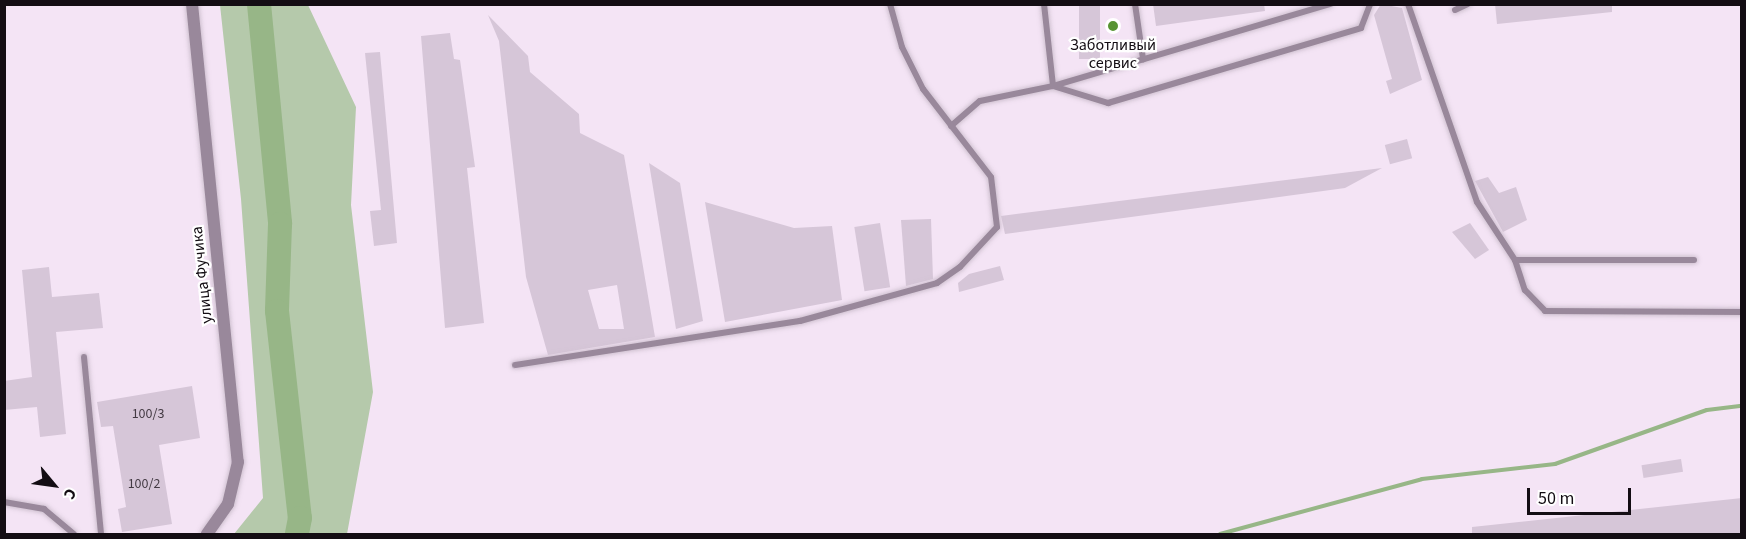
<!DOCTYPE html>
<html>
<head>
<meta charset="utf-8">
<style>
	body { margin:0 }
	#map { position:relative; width:1746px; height:539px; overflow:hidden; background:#f4e4f5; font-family:"Source Sans 3",sans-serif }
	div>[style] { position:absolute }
	.green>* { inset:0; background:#b5c9ab }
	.stream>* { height:4px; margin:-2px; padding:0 2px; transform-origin:2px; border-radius:2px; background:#97b687 }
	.river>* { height:24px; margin:-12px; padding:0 12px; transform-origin:12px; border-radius:12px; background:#97b687 }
	.building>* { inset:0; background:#d6c6d8; transform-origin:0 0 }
	.roads { filter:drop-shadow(0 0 2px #d0c2d1) drop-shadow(0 0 2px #d0c2d1) }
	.lane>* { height:6px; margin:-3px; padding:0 3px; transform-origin:3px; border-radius:3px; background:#99889b }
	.street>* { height:12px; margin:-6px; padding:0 6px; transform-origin:6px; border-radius:6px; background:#99889b }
	.dots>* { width:16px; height:16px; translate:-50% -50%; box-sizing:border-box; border:3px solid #fff; border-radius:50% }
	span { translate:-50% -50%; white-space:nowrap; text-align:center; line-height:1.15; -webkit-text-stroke:4.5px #fff; paint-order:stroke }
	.number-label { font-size:14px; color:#443b44 }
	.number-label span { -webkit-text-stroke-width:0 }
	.poi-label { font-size:16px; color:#130d13 }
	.street-label { font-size:16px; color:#130d13 }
	.frame { position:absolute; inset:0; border:6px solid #130d13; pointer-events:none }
	.north { position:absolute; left:24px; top:455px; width:60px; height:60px; -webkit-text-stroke:4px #fff; paint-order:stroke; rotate:119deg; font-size:16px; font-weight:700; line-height:24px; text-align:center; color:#130d13 }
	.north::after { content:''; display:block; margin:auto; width:21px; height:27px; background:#130d13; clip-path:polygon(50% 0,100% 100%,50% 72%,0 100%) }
	.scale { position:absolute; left:1527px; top:488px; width:104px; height:27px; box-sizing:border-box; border:3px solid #130d13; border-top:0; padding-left:8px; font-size:18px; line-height:21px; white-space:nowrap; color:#130d13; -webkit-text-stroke:4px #fff; paint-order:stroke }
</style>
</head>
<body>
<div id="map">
	<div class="green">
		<i style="clip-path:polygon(220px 5px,308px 5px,356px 107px,351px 205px,373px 392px,347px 534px,234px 534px,263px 498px,241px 199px)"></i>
	</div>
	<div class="stream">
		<i style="left:1220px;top:534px;width:209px;rotate:-15.2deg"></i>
		<i style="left:1422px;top:479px;width:134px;rotate:-6.4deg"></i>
		<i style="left:1555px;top:464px;width:161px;rotate:-19.6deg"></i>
		<i style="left:1707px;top:410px;width:35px;rotate:-7deg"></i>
	</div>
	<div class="river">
		<i style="left:259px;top:4px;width:221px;rotate:84.5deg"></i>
		<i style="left:280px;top:224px;width:87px;rotate:92deg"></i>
		<i style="left:277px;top:311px;width:208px;rotate:83.7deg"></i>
		<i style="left:300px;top:518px;width:16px;rotate:101deg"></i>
	</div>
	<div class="building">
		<i style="left:1079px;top:4px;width:21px;height:55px"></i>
		<i style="clip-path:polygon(1153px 4px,1264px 4px,1265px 11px,1156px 26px)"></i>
		<i style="clip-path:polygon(1381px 4px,1402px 8px,1422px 80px,1390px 94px,1386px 81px,1392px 79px,1374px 15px)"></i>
		<i style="clip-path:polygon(1495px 4px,1612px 4px,1612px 12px,1497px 24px)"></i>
		<i style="clip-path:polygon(evenodd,488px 15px,528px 56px,530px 72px,579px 114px,580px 133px,624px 155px,655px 337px,548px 355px,526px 277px,499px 41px,488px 15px,617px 285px,624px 329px,599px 329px,588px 290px,617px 285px)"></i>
		<i style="clip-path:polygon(450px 33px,454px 59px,460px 60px,475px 167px,467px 168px,484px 323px,445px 328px,421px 36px)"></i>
		<i style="clip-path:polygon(380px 52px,397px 243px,374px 246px,370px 211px,381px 210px,365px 53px)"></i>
		<i style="left:1407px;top:139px;width:20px;height:23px;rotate:75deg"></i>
		<i style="clip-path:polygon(649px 163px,680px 183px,703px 321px,676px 329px)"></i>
		<i style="clip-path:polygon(1382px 168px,1345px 188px,1005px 234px,1001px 216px)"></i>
		<i style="clip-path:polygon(1488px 177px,1499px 193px,1516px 187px,1527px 220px,1503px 232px,1475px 181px)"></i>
		<i style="clip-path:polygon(705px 202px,794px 228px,832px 226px,842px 300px,725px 322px)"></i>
		<i style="clip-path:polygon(931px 219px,933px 279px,906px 286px,901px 220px)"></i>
		<i style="left:880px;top:223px;width:65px;height:26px;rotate:81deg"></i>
		<i style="clip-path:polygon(1470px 223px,1489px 250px,1475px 259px,1452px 232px)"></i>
		<i style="clip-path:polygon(1000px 266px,1004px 280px,959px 292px,958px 283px,969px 274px)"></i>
		<i style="clip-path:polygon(49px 267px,52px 297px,99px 293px,103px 328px,56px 332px,66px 434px,40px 437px,37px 407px,4px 410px,4px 381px,32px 377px,22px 270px)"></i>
		<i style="clip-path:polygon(192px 386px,200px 438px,159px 445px,172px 524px,122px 532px,118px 509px,126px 507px,113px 426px,101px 427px,97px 402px)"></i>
		<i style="left:1681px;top:459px;width:13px;height:40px;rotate:81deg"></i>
		<i style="clip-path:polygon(1742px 498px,1742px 534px,1472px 534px,1472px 527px)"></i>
	</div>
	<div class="roads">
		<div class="lane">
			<i style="left:1044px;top:4px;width:82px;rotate:83.7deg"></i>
			<i style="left:1053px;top:86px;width:58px;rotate:17.2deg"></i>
			<i style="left:1108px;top:103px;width:264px;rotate:-16.5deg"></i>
			<i style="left:1361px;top:28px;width:26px;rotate:-69deg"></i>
			<i style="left:1135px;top:4px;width:56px;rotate:81.7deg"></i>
			<i style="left:1408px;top:4px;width:210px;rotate:70.8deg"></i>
			<i style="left:1477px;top:202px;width:69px;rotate:56.8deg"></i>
			<i style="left:1515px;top:260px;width:32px;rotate:72deg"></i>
			<i style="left:1525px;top:290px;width:29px;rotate:46deg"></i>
			<i style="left:1545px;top:311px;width:197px;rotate:0.3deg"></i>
			<i style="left:1455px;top:10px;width:14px;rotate:-25deg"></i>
			<i style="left:951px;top:126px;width:38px;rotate:-41deg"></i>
			<i style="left:980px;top:101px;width:75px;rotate:-11.6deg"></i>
			<i style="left:1053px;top:86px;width:289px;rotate:-16.5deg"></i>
			<i style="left:1515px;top:260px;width:179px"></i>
			<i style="left:84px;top:357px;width:178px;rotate:84.5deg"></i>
			<i style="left:515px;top:365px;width:288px;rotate:-8.8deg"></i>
			<i style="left:800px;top:321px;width:142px;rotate:-15.5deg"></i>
			<i style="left:937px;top:283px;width:28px;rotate:-35deg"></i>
			<i style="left:960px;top:267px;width:54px;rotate:-47.2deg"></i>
			<i style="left:997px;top:227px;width:50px;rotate:-96.8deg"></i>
			<i style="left:991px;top:177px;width:111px;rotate:-127.7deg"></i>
			<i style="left:923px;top:89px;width:47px;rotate:-116.6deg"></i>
			<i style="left:902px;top:47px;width:45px;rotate:-105.6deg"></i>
			<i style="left:4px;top:502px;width:41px;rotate:9.9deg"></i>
			<i style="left:44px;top:509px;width:39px;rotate:40deg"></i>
		</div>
		<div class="street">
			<i style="left:192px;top:4px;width:460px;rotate:84.3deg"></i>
			<i style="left:238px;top:462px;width:43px;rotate:103.4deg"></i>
			<i style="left:228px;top:504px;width:37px;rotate:125deg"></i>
		</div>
	</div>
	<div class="dots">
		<i style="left:1113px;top:26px;background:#579332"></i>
	</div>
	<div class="number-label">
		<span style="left:148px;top:414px">100/3</span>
		<span style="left:144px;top:484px">100/2</span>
	</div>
	<div class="poi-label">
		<span style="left:1113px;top:54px">Заботливый<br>сервис</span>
	</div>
	<div class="street-label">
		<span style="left:202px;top:275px;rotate:-96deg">улица Фучика</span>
	</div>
	<div class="frame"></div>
	<div class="north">С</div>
	<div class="scale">50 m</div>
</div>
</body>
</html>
